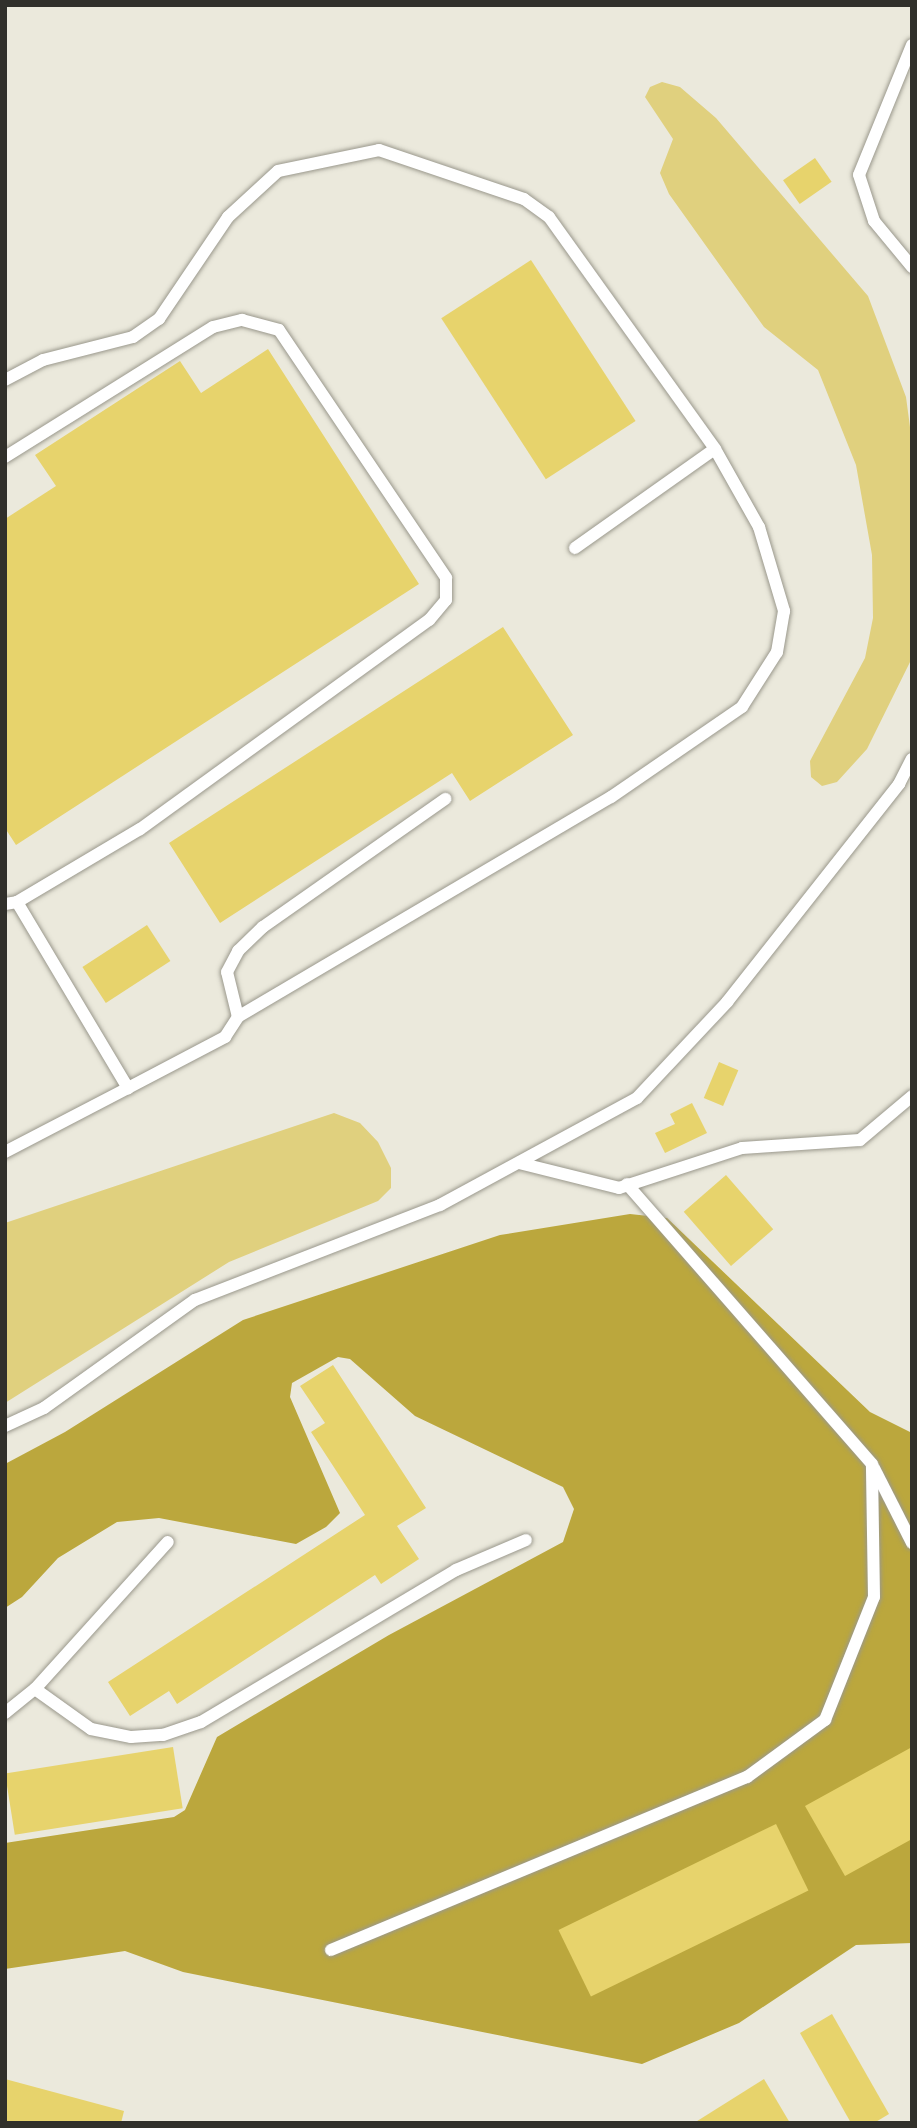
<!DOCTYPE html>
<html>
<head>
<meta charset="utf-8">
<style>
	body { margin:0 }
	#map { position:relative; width:917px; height:2128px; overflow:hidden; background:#ebe9dc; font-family:Lato,sans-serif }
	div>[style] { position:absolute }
	.green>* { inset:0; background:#e0d07e }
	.forest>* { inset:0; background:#bba73d }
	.building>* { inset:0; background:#e7d36c; transform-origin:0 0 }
	.roads { filter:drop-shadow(0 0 2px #9a988c) drop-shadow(0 0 2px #9a988c) }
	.service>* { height:12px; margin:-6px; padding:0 6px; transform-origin:6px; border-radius:6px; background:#fff }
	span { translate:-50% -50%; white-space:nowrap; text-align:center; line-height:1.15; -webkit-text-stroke:7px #ebe9dc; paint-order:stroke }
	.frame { position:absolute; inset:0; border:7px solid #31302b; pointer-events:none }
</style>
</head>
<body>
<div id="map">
	<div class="green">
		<i style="clip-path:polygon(662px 82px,680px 87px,716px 118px,868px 296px,906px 397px,912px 442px,912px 658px,867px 749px,837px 782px,822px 786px,811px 777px,810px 761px,865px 658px,873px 618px,872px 555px,856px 465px,818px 370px,764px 327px,669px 194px,660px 173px,673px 139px,645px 97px,650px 87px)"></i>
		<i style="clip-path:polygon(334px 1113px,360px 1123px,378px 1142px,391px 1168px,391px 1188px,378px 1201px,229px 1262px,5px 1403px,5px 1223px)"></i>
	</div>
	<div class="forest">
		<i style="clip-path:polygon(630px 1214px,667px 1218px,870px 1412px,912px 1433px,912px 1943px,856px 1945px,739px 2023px,642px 2064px,183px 1972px,125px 1951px,5px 1969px,5px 1843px,174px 1817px,185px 1810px,217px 1737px,389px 1635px,563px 1542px,574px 1509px,563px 1487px,415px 1416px,350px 1359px,338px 1357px,292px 1383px,290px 1397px,340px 1513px,326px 1527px,296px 1544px,159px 1518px,117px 1522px,58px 1558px,22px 1597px,5px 1608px,5px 1464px,65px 1432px,243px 1320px,500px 1235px)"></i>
	</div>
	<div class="building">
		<i style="left:815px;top:158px;width:29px;height:39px;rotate:55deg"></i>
		<i style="left:531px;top:260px;width:192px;height:107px;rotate:57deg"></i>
		<i style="clip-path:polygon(268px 349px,419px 584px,16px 845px,5px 828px,5px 519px,56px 486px,35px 455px,180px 361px,201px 393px)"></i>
		<i style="clip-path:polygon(503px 627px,573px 735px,470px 801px,452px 773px,220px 923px,169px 843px)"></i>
		<i style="left:147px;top:925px;width:43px;height:77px;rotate:57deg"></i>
		<i style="left:719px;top:1062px;width:21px;height:39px;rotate:23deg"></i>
		<i style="clip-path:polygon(692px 1103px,707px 1133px,665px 1153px,655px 1133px,675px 1124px,670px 1114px)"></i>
		<i style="left:726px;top:1175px;width:72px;height:56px;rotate:49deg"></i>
		<i style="clip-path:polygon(333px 1365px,426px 1508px,397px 1526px,419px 1559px,381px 1584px,375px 1575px,177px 1704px,169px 1691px,130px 1716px,108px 1682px,365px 1515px,311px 1432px,325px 1423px,300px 1386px)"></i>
		<i style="left:173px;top:1747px;width:62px;height:170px;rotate:81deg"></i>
		<i style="clip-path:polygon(912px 1747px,912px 1839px,845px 1876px,805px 1806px)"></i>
		<i style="left:776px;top:1824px;width:74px;height:242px;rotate:64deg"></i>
		<i style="clip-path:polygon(832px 2014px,889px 2114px,874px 2123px,851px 2123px,800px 2033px)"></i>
		<i style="clip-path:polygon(5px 2079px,124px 2111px,121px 2123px,5px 2123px)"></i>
		<i style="clip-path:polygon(764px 2079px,790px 2123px,694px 2123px)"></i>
	</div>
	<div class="roads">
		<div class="service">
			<i style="left:912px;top:45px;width:140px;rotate:112.2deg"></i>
			<i style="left:859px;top:175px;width:48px;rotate:71.9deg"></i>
			<i style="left:874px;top:221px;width:60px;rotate:50.4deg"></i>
			<i style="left:5px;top:380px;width:43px;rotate:-27.8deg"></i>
			<i style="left:43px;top:360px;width:93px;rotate:-14.3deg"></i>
			<i style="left:133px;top:337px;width:32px;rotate:-35deg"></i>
			<i style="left:159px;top:319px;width:123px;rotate:-55.9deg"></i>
			<i style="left:228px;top:217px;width:68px;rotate:-42.6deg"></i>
			<i style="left:278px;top:171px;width:103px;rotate:-11.7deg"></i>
			<i style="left:379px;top:150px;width:153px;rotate:18.7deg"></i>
			<i style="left:524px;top:199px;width:31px;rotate:36deg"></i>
			<i style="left:549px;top:217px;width:285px;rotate:54.4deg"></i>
			<i style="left:715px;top:449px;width:90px;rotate:60.6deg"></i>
			<i style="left:759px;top:527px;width:88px;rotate:73.4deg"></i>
			<i style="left:784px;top:611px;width:42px;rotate:99.7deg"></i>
			<i style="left:777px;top:652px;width:65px;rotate:122.5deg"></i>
			<i style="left:742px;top:707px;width:159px;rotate:145.5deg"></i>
			<i style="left:611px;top:797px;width:433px;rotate:149.5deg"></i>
			<i style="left:5px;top:457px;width:245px;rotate:-32deg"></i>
			<i style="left:213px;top:327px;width:30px;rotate:-14deg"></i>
			<i style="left:242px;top:320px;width:38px;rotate:15deg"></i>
			<i style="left:279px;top:330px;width:299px;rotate:56deg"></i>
			<i style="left:446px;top:578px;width:22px;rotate:90deg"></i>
			<i style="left:446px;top:600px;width:26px;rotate:130deg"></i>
			<i style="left:429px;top:620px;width:357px;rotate:144.1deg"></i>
			<i style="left:140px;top:829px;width:143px;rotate:149.3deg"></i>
			<i style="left:575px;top:548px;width:171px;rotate:-35.3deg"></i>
			<i style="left:5px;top:904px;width:12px;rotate:-9deg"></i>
			<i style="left:17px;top:902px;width:217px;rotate:59.2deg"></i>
			<i style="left:128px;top:1088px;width:139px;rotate:152.5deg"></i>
			<i style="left:128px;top:1088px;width:110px;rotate:-27.7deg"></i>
			<i style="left:225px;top:1037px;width:24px;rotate:-57deg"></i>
			<i style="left:238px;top:1017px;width:46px;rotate:-103.7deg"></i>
			<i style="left:227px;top:972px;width:24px;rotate:-62deg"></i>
			<i style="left:238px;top:951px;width:35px;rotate:-44deg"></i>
			<i style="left:263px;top:927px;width:223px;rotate:-35.1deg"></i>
			<i style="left:519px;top:1163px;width:103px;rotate:14deg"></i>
			<i style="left:619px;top:1188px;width:129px;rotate:-18deg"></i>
			<i style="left:742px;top:1148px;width:118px;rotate:-3.9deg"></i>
			<i style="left:860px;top:1140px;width:68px;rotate:-40.2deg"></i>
			<i style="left:5px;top:1426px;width:43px;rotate:-24.8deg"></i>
			<i style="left:44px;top:1408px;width:186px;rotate:-35.6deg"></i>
			<i style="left:195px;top:1300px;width:263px;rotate:-21.2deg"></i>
			<i style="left:440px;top:1205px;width:224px;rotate:-28.5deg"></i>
			<i style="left:637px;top:1098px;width:132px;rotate:-46.8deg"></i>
			<i style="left:727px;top:1002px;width:278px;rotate:-51.7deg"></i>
			<i style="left:899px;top:784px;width:28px;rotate:-63deg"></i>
			<i style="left:874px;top:1468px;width:84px;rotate:63.1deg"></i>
			<i style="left:35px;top:1689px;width:69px;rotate:35.5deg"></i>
			<i style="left:91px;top:1729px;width:41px;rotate:11.3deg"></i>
			<i style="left:131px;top:1737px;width:32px;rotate:-4deg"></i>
			<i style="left:163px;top:1735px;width:40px;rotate:-18.9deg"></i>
			<i style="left:201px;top:1722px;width:297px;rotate:-30.8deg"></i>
			<i style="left:456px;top:1570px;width:76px;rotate:-23.2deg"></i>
			<i style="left:5px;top:1713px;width:38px;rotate:-39deg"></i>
			<i style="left:35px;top:1689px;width:198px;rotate:-47.9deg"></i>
			<i style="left:331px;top:1950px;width:451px;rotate:-22.6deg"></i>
			<i style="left:747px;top:1777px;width:97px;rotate:-36.2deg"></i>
			<i style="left:825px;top:1720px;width:132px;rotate:-68.3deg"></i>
			<i style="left:874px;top:1597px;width:133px;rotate:-90.9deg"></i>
			<i style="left:872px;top:1464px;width:372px;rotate:-131.2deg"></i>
		</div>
	</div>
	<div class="frame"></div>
</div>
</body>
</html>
